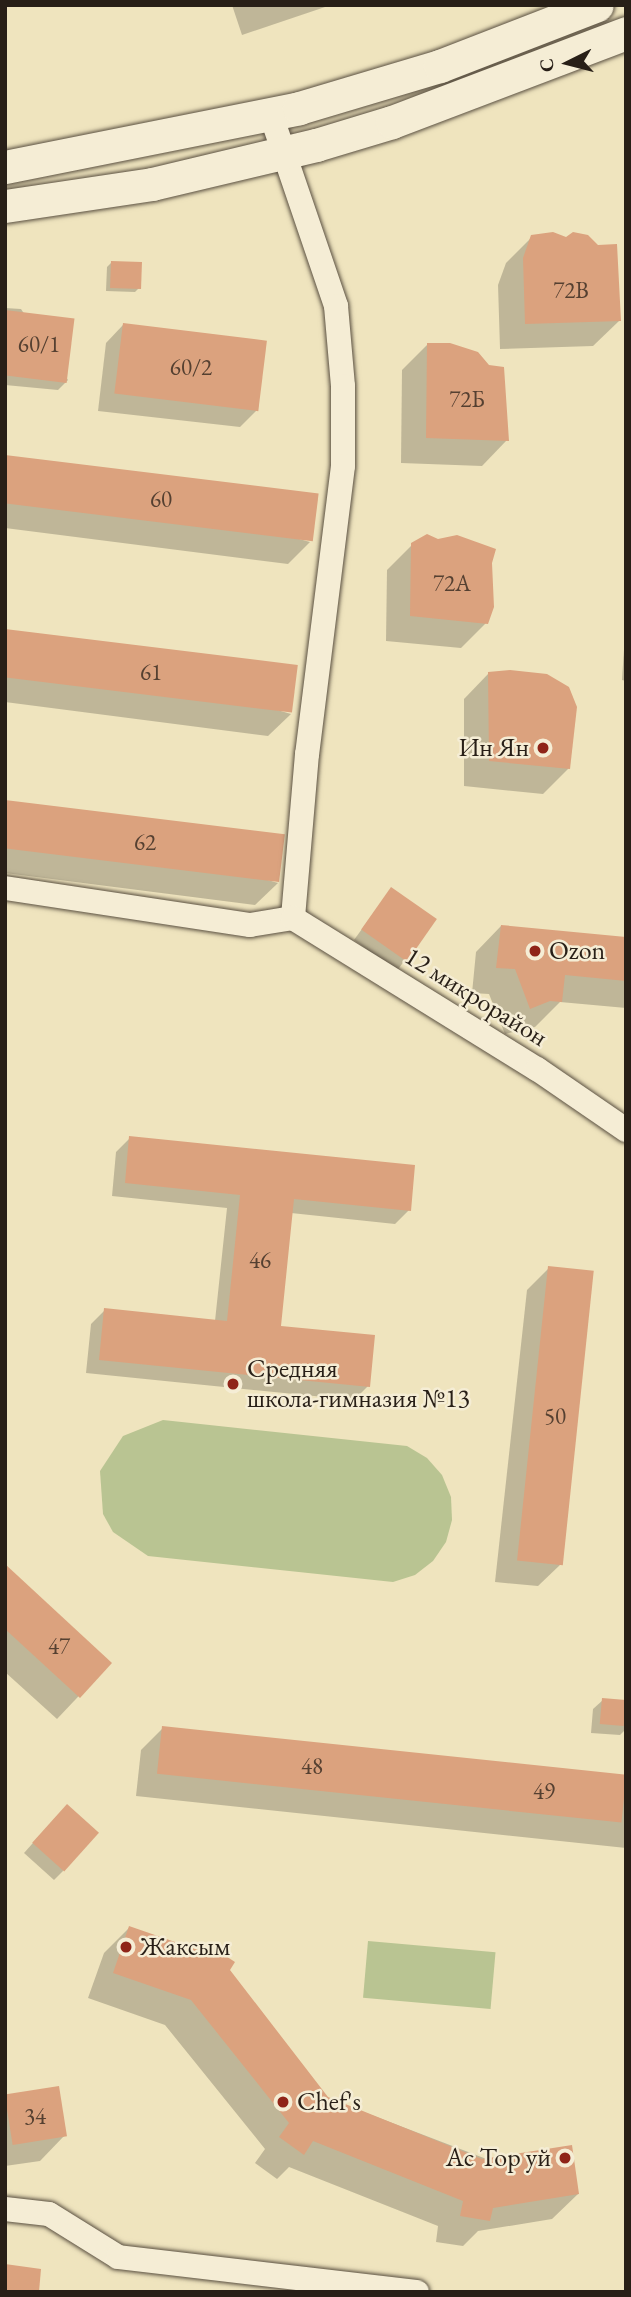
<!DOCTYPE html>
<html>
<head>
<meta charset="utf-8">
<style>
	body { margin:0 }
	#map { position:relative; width:631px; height:2297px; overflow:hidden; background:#efe4be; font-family:"EB Garamond",serif }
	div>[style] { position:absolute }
	.green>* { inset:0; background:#b9c492; transform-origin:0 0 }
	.shadow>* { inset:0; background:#0003; transform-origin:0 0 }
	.building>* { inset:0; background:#dba27e; transform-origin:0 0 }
	.roads { filter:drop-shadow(0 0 2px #5a5041) drop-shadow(0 0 2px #5a5041) }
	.street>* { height:24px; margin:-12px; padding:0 12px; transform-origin:12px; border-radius:12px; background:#f5edd5 }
	.secondary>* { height:33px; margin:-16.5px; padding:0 16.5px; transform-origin:16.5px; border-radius:16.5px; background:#f5edd5 }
	.dots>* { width:19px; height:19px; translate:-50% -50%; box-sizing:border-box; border:4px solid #f5edd5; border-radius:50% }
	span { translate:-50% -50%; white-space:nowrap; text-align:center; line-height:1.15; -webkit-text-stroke:5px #f5edd5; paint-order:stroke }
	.number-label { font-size:23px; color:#554031 }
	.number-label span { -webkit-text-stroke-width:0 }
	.poi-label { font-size:26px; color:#281f17 }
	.right { translate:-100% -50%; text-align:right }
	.left { translate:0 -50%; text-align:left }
	.street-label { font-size:26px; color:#281f17 }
	.frame { position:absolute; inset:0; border:7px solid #281f17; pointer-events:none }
	.north { position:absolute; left:533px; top:28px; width:70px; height:70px; -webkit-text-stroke:5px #f5edd5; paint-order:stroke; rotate:264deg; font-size:19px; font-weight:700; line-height:28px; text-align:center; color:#281f17 }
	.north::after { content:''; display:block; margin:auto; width:24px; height:32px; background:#281f17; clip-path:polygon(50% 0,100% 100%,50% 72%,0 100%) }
</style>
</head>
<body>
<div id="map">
	<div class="green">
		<i style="clip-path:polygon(163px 1420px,407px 1446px,427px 1458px,442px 1475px,451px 1497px,452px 1520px,446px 1542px,433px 1561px,415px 1575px,393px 1582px,148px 1556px,113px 1532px,103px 1514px,100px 1471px,123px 1436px)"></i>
		<i style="left:368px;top:1941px;width:128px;height:57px;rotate:5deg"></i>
	</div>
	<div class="shadow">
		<i style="clip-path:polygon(232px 5px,331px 5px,242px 35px)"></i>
		<i style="clip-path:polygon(532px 237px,619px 321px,593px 346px,500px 349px,498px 285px,506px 263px)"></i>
		<i style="clip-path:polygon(111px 263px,140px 287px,135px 292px,106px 291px,107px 267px)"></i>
		<i style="clip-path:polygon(5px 308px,21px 309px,68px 380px,58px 390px,5px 385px)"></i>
		<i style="clip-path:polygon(123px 325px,257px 410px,240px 427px,98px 411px,106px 343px)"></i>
		<i style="clip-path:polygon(428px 344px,507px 440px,482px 466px,401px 463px,402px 370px)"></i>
		<i style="clip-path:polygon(5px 457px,310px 542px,288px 564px,5px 528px)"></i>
		<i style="clip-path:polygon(413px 544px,490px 563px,486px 623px,461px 648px,386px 641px,387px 570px)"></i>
		<i style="clip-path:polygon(5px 631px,291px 714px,268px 736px,5px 702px)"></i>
		<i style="clip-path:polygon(625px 633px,626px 633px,626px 681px,622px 680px)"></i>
		<i style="clip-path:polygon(489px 673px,569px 768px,543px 794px,464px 786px,464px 699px)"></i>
		<i style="clip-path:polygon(5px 803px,278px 883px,255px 905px,5px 873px)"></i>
		<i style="left:391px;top:889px;width:53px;height:63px;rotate:36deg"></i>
		<i style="clip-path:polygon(501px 926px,626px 939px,626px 1008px,560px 1002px,535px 1027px,505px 1034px,489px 994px,472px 993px,476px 952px)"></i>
		<i style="clip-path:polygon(130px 1138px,409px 1210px,395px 1224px,291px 1213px,279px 1327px,368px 1386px,354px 1400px,86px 1373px,91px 1324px,105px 1310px,215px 1321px,227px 1208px,112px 1196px,116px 1152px)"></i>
		<i style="clip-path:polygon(549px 1268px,561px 1564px,538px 1586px,495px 1582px,527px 1290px)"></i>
		<i style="clip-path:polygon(5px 1566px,110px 1663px,57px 1719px,5px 1672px)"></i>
		<i style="clip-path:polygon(603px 1700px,626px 1701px,626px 1729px,620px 1735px,591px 1733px,593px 1709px)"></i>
		<i style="clip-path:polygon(163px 1728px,626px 1777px,626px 1848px,136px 1796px,141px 1750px)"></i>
		<i style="clip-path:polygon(57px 1816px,63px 1871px,54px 1880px,24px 1853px)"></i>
		<i style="clip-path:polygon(129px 1928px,199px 1952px,206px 1945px,327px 2098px,578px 2194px,552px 2219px,478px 2231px,463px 2246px,436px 2242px,438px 2226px,289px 2167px,277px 2179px,255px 2163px,265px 2149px,165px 2025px,88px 1998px,104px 1953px)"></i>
		<i style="clip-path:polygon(5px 2097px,65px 2135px,40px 2161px,5px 2166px)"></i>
	</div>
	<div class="building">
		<i style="clip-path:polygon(553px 232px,566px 237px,573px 232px,588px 235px,598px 245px,617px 244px,621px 321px,525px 324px,523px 258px,531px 235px)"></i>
		<i style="left:111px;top:261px;width:31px;height:27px;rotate:2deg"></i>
		<i style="left:5px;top:310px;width:70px;height:65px;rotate:7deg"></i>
		<i style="left:123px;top:323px;width:145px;height:71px;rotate:7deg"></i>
		<i style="clip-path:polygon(427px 343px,450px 343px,478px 352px,489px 365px,504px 367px,509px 441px,426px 438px)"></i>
		<i style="left:5px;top:455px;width:316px;height:48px;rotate:7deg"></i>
		<i style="clip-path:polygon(427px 534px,438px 539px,457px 535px,496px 549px,492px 563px,494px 607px,488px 624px,410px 616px,411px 543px)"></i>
		<i style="left:5px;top:629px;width:295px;height:48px;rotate:7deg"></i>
		<i style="clip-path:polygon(510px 670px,547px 674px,569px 687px,577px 707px,570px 769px,489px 761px,488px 672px)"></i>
		<i style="left:5px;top:800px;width:282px;height:48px;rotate:7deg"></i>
		<i style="left:391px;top:887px;width:56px;height:52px;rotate:35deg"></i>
		<i style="clip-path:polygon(501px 925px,626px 937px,626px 981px,565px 975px,562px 1002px,550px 1001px,530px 1009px,515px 969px,496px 968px)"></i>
		<i style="clip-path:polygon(129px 1136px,415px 1165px,411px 1211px,294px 1199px,281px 1326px,375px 1335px,370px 1387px,99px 1360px,104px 1308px,227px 1321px,240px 1195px,125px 1183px)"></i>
		<i style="left:548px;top:1266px;width:46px;height:296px;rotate:6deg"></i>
		<i style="clip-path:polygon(5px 1564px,112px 1663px,80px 1698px,5px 1629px)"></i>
		<i style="left:602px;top:1698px;width:24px;height:26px;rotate:5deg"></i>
		<i style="left:162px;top:1726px;width:467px;height:48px;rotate:6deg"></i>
		<i style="left:67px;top:1804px;width:43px;height:52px;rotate:42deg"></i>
		<i style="clip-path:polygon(129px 1926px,201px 1951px,206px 1943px,235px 1962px,230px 1970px,328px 2097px,482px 2159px,572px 2145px,579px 2194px,493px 2208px,490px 2221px,460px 2216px,463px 2201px,313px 2141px,304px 2155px,279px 2137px,289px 2123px,191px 2000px,113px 1973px)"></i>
		<i style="left:59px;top:2086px;width:51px;height:55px;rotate:81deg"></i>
		<i style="clip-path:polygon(5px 2264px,41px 2269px,39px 2292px,5px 2292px)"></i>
	</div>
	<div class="roads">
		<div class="street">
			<i style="left:271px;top:115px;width:202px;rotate:71.2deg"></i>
			<i style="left:336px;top:306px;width:80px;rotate:85deg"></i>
			<i style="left:343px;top:386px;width:80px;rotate:90deg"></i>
			<i style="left:343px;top:466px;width:290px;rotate:97.1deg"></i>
			<i style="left:307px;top:754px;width:165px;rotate:94.9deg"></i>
			<i style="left:5px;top:888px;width:248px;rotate:8.6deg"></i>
			<i style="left:250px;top:925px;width:44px;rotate:-9.2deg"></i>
			<i style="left:293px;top:918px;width:287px;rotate:31.8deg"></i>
			<i style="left:537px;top:1069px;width:108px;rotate:34.4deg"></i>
			<i style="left:5px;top:2209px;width:44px;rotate:6.5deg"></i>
			<i style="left:49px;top:2214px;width:81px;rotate:31.9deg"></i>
			<i style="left:118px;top:2257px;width:301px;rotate:6.7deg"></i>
		</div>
		<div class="secondary">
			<i style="left:5px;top:167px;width:300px;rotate:-11.3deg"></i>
			<i style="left:299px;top:108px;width:147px;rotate:-16.6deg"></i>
			<i style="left:440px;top:66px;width:168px;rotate:-21.2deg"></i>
			<i style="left:5px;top:206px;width:149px;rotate:-8.5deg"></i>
			<i style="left:152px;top:184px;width:169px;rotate:-13.4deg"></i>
			<i style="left:316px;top:145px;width:79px;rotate:-16.8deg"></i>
			<i style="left:392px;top:122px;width:250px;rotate:-20.8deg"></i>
		</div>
	</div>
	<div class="dots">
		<i style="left:543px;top:748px;background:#8f2418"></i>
		<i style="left:535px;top:951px;background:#8f2418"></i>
		<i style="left:233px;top:1384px;background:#8f2418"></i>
		<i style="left:126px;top:1947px;background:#8f2418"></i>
		<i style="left:283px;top:2102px;background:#8f2418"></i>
		<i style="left:565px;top:2158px;background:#8f2418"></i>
	</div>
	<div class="number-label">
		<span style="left:571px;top:290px">72В</span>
		<span style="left:39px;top:344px">60/1</span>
		<span style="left:191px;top:367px">60/2</span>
		<span style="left:467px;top:399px">72Б</span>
		<span style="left:161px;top:499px">60</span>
		<span style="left:452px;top:583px">72А</span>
		<span style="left:151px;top:672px">61</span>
		<span style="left:145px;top:842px">62</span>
		<span style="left:260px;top:1260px">46</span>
		<span style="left:555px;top:1416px">50</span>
		<span style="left:59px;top:1646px">47</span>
		<span style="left:312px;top:1766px">48</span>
		<span style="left:544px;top:1791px">49</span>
		<span style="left:35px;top:2116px">34</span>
	</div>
	<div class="poi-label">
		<span class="right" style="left:529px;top:748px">Ин Ян</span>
		<span class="left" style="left:549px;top:951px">Ozon</span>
		<span class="left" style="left:247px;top:1384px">Средняя<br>школа-гимназия №13</span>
		<span class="left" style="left:140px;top:1947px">Жаксым</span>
		<span class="left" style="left:297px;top:2102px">Chef's</span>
		<span class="right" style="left:551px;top:2158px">Ас Тор уй</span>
	</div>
	<div class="street-label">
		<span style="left:476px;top:997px;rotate:32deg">12 микрорайон</span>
	</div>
	<div class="frame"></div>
	<div class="north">С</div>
</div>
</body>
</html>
